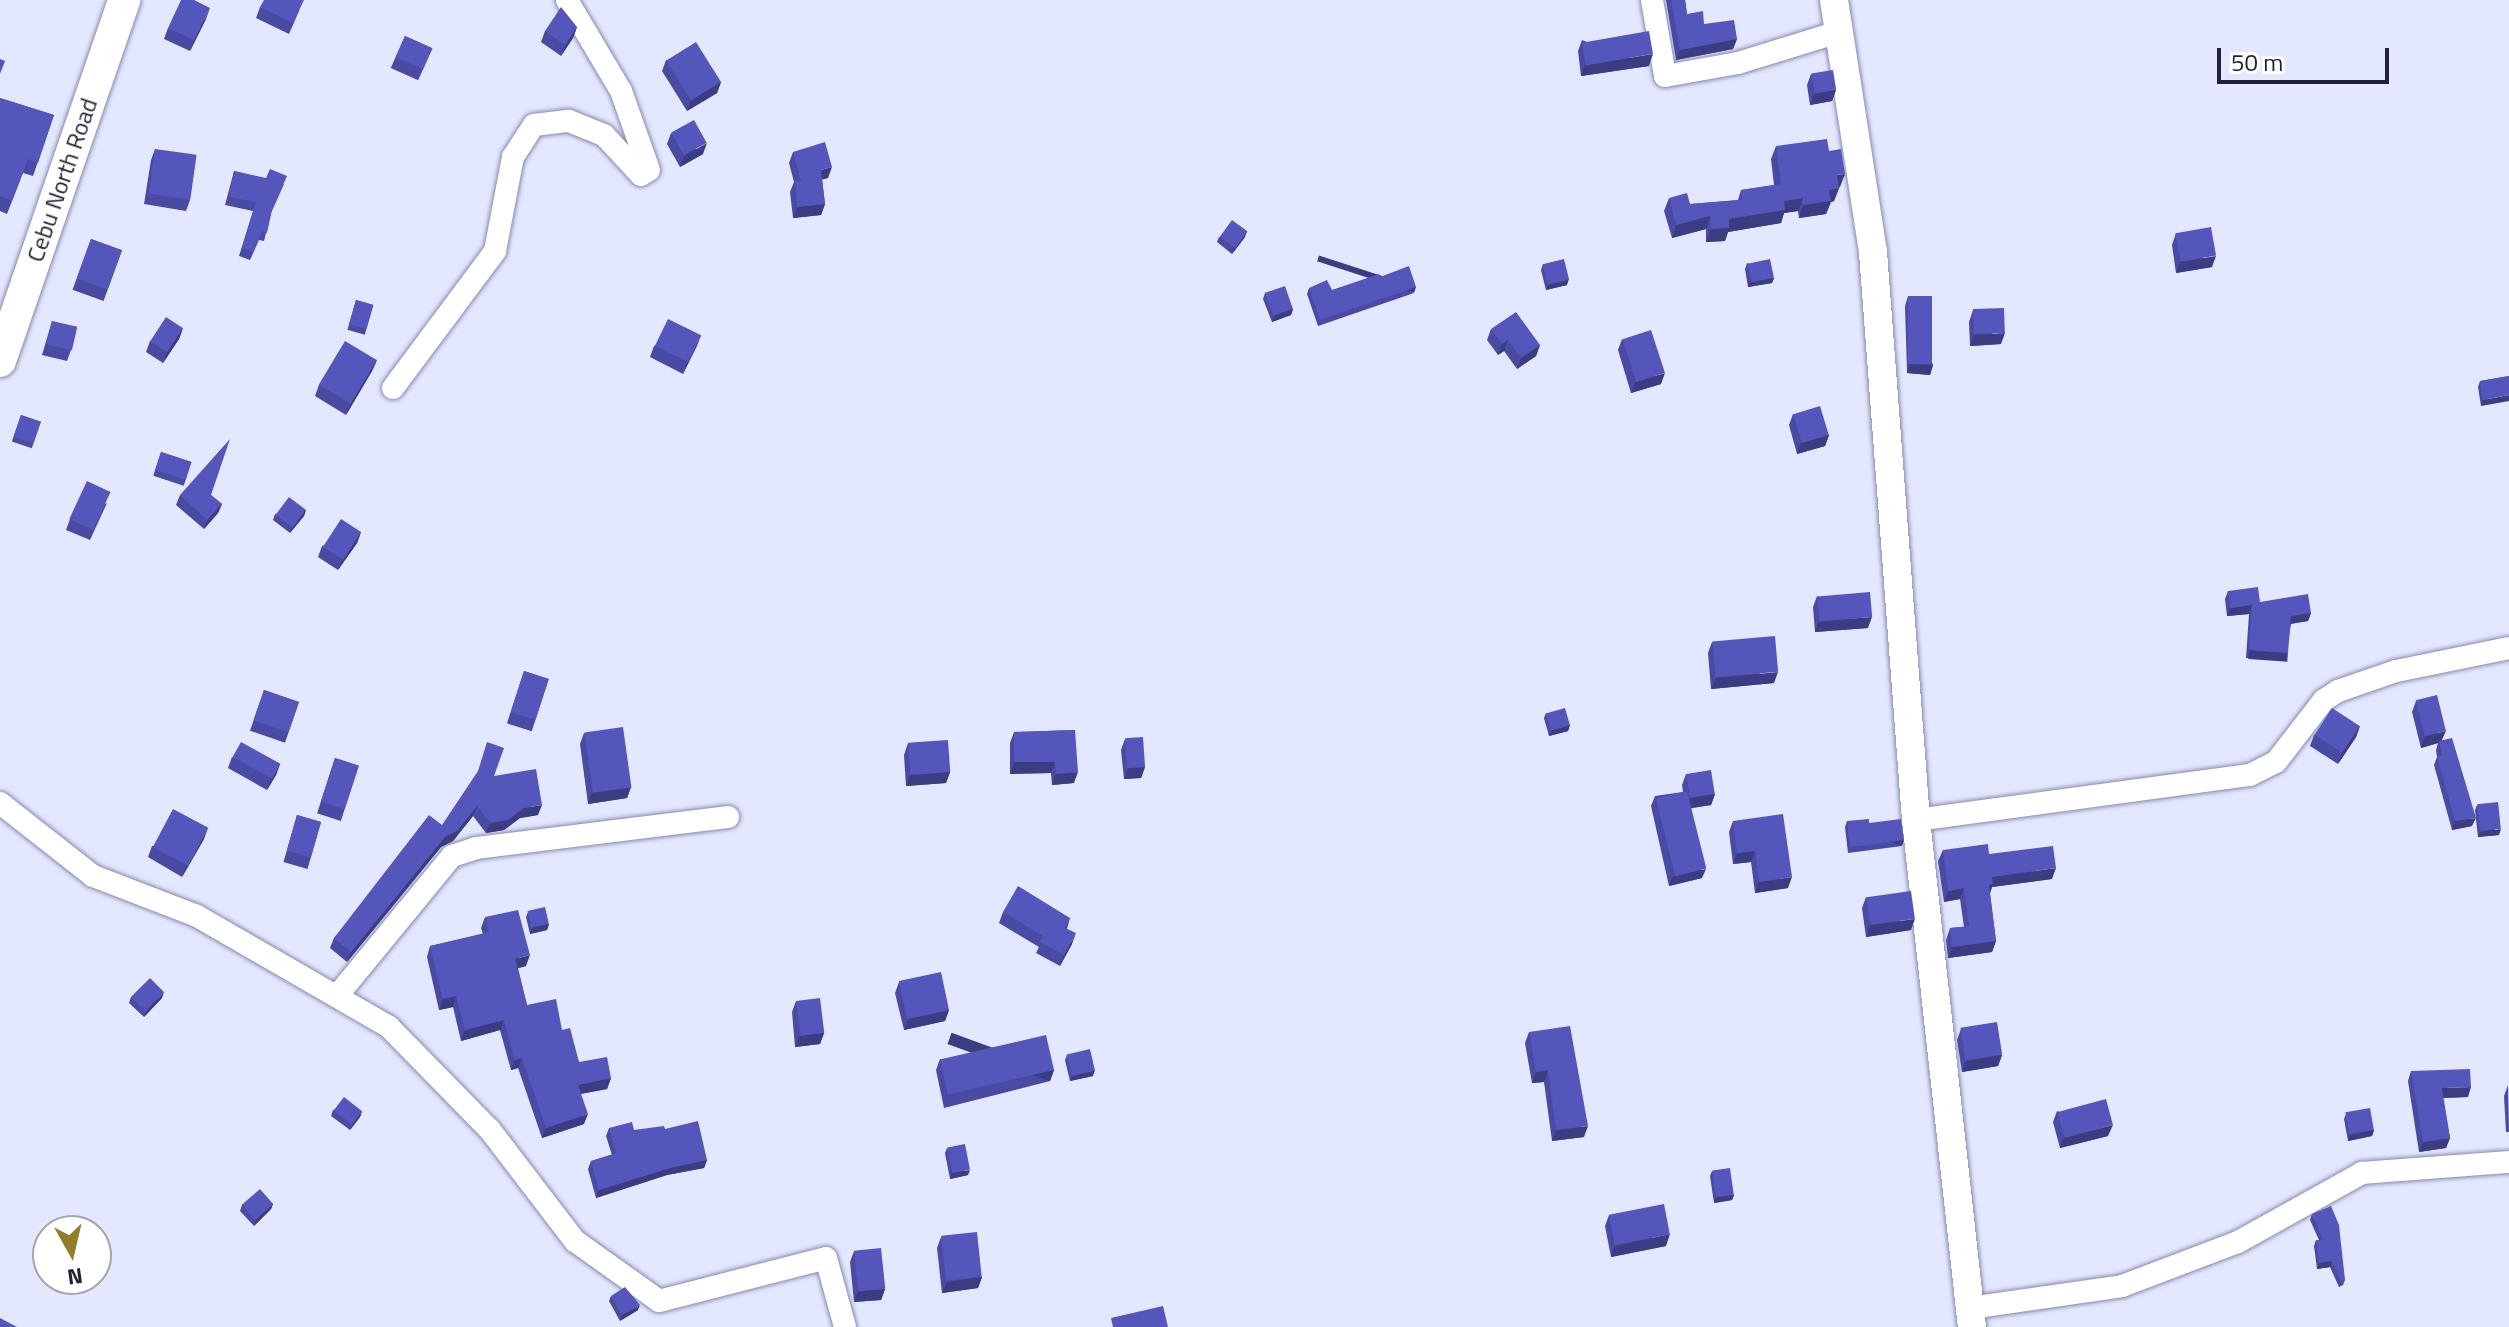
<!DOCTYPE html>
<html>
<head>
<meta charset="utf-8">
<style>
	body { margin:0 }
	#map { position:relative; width:2509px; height:1327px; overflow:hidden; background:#e3e7ff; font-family:"Titillium Web",sans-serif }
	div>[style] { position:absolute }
	.roads { filter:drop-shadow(0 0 2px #858aae) drop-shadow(0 0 2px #858aae) }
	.minor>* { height:22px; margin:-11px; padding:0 11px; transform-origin:11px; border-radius:11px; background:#fff }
	.tertiary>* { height:28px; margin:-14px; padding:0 14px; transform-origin:14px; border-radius:14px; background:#fff }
	.secondary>* { height:32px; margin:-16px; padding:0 16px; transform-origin:16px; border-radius:16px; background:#fff }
	.wall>* { inset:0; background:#494aa1; transform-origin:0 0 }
	.shaded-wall>* { inset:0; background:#3c3c83; transform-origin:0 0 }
	.building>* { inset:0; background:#5556bb; transform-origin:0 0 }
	span { translate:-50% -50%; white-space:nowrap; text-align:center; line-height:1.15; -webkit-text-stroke:8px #fff; paint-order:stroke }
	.street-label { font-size:24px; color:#1f2130 }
	.north { position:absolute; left:32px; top:1215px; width:80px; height:80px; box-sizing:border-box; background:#fff; border:2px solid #a5a6ac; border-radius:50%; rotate:172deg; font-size:22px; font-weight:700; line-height:32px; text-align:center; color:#1f2130 }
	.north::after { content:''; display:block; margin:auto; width:28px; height:36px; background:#907f26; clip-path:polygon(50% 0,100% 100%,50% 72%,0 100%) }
	.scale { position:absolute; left:2217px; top:48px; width:172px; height:36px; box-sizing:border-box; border:4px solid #1f2130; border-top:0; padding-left:10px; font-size:24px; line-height:28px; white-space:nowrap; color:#1f2130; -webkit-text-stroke:6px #fff; paint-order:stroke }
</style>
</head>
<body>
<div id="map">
	<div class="roads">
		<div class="minor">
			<i style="left:1652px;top:0;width:77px;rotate:80.3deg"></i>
			<i style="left:1665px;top:76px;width:74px;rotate:-10.1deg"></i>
			<i style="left:1738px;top:63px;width:106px;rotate:-17.1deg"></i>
			<i style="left:393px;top:388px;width:171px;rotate:-53.3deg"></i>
			<i style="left:495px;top:251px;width:96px;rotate:-79.2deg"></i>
			<i style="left:513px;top:157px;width:38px;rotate:-57deg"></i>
			<i style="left:534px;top:125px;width:35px;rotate:-7deg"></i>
			<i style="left:569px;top:121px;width:38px;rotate:22deg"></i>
			<i style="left:604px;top:135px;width:54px;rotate:47.2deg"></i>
			<i style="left:641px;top:175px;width:9px;rotate:-32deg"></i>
			<i style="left:649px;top:170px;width:84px;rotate:-109.5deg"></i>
			<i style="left:621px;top:91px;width:106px;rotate:-120.7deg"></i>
			<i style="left:0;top:803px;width:118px;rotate:38.1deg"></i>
			<i style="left:93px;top:876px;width:111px;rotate:21deg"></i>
			<i style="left:197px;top:916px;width:222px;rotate:30deg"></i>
			<i style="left:389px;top:1027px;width:144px;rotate:45.6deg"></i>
			<i style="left:490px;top:1130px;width:140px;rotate:52.6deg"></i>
			<i style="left:575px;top:1241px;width:103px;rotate:35.5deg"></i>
			<i style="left:659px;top:1301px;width:172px;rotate:-14.4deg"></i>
			<i style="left:826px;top:1258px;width:72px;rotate:74.6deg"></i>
			<i style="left:1916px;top:820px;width:337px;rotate:-7.7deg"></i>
			<i style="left:2250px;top:775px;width:29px;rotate:-27deg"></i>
			<i style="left:2276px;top:762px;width:78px;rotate:-52.3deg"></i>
			<i style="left:2324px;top:700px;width:17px;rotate:-33deg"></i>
			<i style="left:2338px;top:691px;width:61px;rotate:-19deg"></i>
			<i style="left:2396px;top:671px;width:115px;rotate:-11.5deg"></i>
			<i style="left:337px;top:996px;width:181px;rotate:-50.6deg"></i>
			<i style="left:452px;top:856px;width:25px;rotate:-18deg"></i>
			<i style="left:476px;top:848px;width:254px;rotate:-7deg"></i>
			<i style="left:1970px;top:1308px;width:154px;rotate:-8.2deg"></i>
			<i style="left:2122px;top:1286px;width:124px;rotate:-20.8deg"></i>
			<i style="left:2238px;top:1242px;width:142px;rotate:-29.1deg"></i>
			<i style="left:2362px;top:1173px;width:147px;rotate:-4.3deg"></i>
		</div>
		<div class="tertiary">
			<i style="left:1834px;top:0;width:255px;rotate:81.2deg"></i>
			<i style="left:1873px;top:252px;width:570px;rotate:85.67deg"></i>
			<i style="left:1916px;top:820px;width:510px;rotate:83.7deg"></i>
		</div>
		<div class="secondary">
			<i style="left:0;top:361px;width:382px;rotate:-71deg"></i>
		</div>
	</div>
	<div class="wall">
		<i style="clip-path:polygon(1666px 0,1685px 0,1687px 14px,1704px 24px,1737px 39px,1733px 49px,1676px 60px)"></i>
		<i style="clip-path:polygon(260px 7px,299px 11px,289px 34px,256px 18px)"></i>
		<i style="clip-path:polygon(206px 19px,190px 51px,164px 39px,168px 28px)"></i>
		<i style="clip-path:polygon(577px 27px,573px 38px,561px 56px,541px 42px,545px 31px)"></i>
		<i style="left:405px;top:36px;width:30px;height:35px;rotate:24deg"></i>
		<i style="clip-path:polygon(1582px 40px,1649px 66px,1581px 76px,1578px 51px)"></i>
		<i style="clip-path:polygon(666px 60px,721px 82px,717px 93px,687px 111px,662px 71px)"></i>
		<i style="clip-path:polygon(1811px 74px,1836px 90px,1832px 101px,1810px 105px,1807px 85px)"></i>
		<i style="clip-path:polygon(0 98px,54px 115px,33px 176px,23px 173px,7px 214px,0 211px)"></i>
		<i style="clip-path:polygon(671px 133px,703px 154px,680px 167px,667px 144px)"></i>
		<i style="clip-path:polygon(1776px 146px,1829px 151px,1840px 187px,1839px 188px,1834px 201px,1831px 202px,1826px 214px,1799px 218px,1798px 211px,1784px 213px,1781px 223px,1728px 232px,1725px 241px,1706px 242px,1706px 229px,1672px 238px,1664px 211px,1669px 198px,1690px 204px,1738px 200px,1741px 190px,1774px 185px,1771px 159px)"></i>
		<i style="clip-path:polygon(155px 149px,190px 200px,186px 211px,144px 204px,151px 160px)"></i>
		<i style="clip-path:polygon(793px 152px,828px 178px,822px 179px,825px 204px,821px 215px,793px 218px,790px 192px,794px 182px,789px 163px)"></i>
		<i style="clip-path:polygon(234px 171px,284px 184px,271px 213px,264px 241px,259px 240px,250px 260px,239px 256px,253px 211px,225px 205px)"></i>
		<i style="clip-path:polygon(2176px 233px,2212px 267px,2176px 273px,2172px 245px)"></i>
		<i style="clip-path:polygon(1219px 237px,1245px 237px,1232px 254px,1217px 242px)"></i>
		<i style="left:91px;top:239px;width:33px;height:54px;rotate:20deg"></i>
		<i style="clip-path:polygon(1747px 263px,1774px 278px,1772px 283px,1748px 287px,1745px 269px)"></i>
		<i style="clip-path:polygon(1543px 264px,1567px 285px,1546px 290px,1541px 270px)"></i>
		<i style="clip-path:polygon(1380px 277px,1414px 293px,1318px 326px,1307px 294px,1309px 288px,1332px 290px)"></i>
		<i style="clip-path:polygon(1265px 293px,1293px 309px,1291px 315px,1272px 322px,1263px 299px)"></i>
		<i style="clip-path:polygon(1908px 296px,1933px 365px,1930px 375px,1907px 373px,1905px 306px)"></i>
		<i style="left:356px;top:300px;width:18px;height:31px;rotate:16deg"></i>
		<i style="clip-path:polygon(1973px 310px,2001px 344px,1970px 346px,1969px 322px)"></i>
		<i style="clip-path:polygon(52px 321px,71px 350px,67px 361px,42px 355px)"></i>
		<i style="clip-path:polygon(183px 328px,179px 339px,163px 363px,146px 352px,150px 341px)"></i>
		<i style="clip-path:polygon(1491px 329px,1540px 345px,1536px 356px,1517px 369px,1504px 351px,1498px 355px,1487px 340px)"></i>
		<i style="clip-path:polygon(701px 335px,683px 374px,650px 357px,654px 346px)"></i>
		<i style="clip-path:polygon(1622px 339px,1661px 384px,1631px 393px,1618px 350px)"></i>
		<i style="clip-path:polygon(377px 360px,372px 371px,346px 415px,315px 396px,319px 385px)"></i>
		<i style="clip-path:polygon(2509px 376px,2481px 406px,2478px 387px,2480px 381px)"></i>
		<i style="clip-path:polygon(1793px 414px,1829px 435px,1825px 446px,1797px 454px,1789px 425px)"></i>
		<i style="left:21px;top:415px;width:21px;height:28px;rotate:19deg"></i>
		<i style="left:161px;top:452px;width:32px;height:25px;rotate:18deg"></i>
		<i style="clip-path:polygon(180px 495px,211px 495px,222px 504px,218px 513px,204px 529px,176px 505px)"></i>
		<i style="clip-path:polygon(107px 503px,90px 540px,66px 530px,70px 519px)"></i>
		<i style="clip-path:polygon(306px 510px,304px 516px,290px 533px,273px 520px,275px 514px)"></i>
		<i style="clip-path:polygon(361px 532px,357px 543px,338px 570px,318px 557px,322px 546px)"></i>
		<i style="clip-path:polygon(2228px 591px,2260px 602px,2311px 613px,2308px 621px,2291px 624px,2285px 661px,2246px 658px,2249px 614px,2227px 616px,2225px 599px)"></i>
		<i style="clip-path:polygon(1817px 596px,1868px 628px,1815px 632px,1813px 607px)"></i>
		<i style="clip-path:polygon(1712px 642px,1774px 683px,1711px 689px,1708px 653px)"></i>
		<i style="left:524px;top:671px;width:26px;height:55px;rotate:18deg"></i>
		<i style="left:264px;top:690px;width:37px;height:43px;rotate:19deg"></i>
		<i style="clip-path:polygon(2416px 701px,2442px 740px,2472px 826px,2452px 830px,2434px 765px,2437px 757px,2436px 750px,2438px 743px,2421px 748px,2412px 712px)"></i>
		<i style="clip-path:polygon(1546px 713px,1570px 725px,1568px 731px,1549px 736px,1544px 718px)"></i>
		<i style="clip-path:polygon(2360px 726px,2356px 737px,2338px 764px,2310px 746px,2314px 735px)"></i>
		<i style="clip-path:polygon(1075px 730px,1074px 783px,1052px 785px,1051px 773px,1010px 774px,1010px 743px,1014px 732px)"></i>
		<i style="clip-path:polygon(584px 733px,631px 787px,627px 798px,588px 804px,580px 744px)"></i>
		<i style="clip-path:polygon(1125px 739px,1145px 767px,1141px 778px,1124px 779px,1121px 750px)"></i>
		<i style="clip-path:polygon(908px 743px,950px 772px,946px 783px,906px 786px,904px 755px)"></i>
		<i style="clip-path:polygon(232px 757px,280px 764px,276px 775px,267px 790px,228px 768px)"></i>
		<i style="left:335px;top:758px;width:25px;height:58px;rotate:18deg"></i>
		<i style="clip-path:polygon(1686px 774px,1715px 794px,1711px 805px,1691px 808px,1702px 878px,1669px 886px,1651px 806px,1655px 796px,1683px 792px,1682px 785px)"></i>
		<i style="clip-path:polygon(494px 776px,538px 815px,520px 818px,504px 830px,486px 833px,473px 816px,453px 841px,441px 847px,347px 962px,330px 948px,334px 938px)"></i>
		<i style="clip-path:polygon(2477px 805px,2499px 835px,2478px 837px,2475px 810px)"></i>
		<i style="left:297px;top:815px;width:25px;height:49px;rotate:16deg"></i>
		<i style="clip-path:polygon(1733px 821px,1788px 888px,1755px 893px,1751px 862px,1733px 864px,1729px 832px)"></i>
		<i style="clip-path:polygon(1847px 821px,1869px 823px,1902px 846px,1848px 853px,1845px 827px)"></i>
		<i style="clip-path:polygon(204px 839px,182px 877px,148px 857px,152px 846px)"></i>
		<i style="clip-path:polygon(1943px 850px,1989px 854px,2052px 879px,1992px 887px,1990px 894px,1996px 941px,1992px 952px,1948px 958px,1946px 940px,1950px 928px,1964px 927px,1960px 899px,1944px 902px,1938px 861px)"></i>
		<i style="clip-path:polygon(1866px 897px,1911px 930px,1866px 937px,1862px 908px)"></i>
		<i style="clip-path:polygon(528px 912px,549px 924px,547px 930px,530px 934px,526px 917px)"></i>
		<i style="clip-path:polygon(1003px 912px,1070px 918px,1067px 929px,1072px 944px,1060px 966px,1036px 953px,1039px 947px,999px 923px)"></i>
		<i style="clip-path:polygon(485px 917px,526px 966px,518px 968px,527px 1005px,562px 1030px,579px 1062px,611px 1078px,607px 1089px,581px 1094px,584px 1124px,542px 1138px,518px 1068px,511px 1070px,500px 1030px,461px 1041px,453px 1007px,439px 1010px,427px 957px,430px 946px,483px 934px,481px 928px)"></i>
		<i style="clip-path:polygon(899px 982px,949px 1010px,945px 1021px,904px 1030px,895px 993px)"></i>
		<i style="clip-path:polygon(131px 997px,162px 998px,144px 1017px,129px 1003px)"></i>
		<i style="clip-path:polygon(796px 1001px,824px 1033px,820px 1044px,795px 1047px,792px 1012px)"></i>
		<i style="clip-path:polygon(1961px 1029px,2002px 1055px,1998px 1066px,1962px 1072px,1957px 1040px)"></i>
		<i style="clip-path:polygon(1529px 1032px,1584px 1137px,1552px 1141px,1544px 1082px,1532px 1083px,1525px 1043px)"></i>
		<i style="clip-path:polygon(1067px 1055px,1093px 1076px,1070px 1081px,1065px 1060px)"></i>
		<i style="clip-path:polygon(940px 1059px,1054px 1070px,1050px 1081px,944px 1108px,936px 1070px)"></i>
		<i style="clip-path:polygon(2411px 1071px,2468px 1097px,2443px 1098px,2450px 1138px,2446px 1148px,2419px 1152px,2408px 1081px)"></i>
		<i style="clip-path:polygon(2508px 1085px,2509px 1132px,2506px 1132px,2504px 1096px)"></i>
		<i style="clip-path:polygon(333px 1110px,362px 1111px,360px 1117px,350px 1130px,331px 1116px)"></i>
		<i style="clip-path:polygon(2057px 1111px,2108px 1136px,2060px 1148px,2053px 1122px)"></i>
		<i style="clip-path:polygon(2346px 1114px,2374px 1130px,2372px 1136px,2348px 1141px,2344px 1119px)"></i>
		<i style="clip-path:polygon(609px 1128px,634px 1130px,665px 1129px,707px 1160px,704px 1168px,667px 1175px,596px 1198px,588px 1169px,591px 1161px,612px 1155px,606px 1136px)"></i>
		<i style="clip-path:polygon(947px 1148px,968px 1175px,950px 1179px,945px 1153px)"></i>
		<i style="clip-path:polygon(1712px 1171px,1734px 1195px,1732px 1200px,1714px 1203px,1710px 1176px)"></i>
		<i style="clip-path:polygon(273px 1204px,271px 1209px,254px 1226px,240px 1211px,242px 1205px)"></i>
		<i style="clip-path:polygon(2312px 1214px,2345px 1280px,2343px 1285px,2339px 1287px,2330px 1267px,2317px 1269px,2314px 1246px,2316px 1240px,2319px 1240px,2310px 1220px)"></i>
		<i style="clip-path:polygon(1609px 1215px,1666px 1246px,1611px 1257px,1605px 1226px)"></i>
		<i style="clip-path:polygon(941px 1237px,982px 1277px,978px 1288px,942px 1293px,937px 1248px)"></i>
		<i style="clip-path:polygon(854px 1251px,885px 1289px,881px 1300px,854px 1302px,850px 1262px)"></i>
		<i style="clip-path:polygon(611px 1296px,638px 1310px,620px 1321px,609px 1301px)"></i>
	</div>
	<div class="shaded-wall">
		<i style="clip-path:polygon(210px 8px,206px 19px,190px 51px,194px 40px)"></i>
		<i style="clip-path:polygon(577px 27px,573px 38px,561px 56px,565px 45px)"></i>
		<i style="clip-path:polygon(1737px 39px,1733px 49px,1676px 60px,1680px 50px)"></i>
		<i style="clip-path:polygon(1653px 54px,1649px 66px,1581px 76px,1585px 65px)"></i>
		<i style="clip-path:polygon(721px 82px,717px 93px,687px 111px,691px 100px)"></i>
		<i style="clip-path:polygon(1836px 90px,1832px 101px,1810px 105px,1814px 94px)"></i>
		<i style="clip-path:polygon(707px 143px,703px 154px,680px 167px,684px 156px)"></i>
		<i style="clip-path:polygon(832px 167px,828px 178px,817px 181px,821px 170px)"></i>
		<i style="clip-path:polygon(1845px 174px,1840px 187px,1832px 189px,1837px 175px)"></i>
		<i style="clip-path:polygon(1839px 188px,1834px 201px,1831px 202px,1826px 214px,1799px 218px,1803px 205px,1829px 190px)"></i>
		<i style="clip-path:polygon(1803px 198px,1798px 211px,1784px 213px,1781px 223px,1728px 232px,1725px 241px,1706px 242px,1711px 229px,1729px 219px,1784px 201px)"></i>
		<i style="clip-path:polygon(825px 204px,821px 215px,793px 218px,797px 207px)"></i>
		<i style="clip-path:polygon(1710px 216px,1706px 229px,1672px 238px,1676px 225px)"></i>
		<i style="clip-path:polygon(1247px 231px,1245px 237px,1232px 254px,1234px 248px)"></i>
		<i style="clip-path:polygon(2216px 256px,2212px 267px,2176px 273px,2180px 262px)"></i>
		<i style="clip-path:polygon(1774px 278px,1772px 283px,1748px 287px,1750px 282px)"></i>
		<i style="clip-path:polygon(1569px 279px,1567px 285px,1546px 290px,1548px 285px)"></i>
		<i style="left:1416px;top:287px;width:6px;height:102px;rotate:108deg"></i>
		<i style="clip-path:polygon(1293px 309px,1291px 315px,1272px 322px,1274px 316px)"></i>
		<i style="clip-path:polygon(183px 328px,179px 339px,163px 363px,167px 352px)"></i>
		<i style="clip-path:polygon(2005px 333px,2001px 344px,1970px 346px,1974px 335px)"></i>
		<i style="clip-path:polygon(701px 335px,697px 346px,683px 374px,687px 362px)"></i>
		<i style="clip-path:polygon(1508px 340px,1504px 351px,1498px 355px,1502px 344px)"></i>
		<i style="clip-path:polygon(1540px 345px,1536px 356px,1517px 369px,1521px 358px)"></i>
		<i style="clip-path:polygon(377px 360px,372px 371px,346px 415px,350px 404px)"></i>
		<i style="clip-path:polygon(1910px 364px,1933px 365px,1930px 375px,1907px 373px)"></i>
		<i style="clip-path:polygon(1665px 373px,1661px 384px,1631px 393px,1635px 382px)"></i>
		<i style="clip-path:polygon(2509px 395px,2509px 401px,2481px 406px,2483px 400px)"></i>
		<i style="clip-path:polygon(1829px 435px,1825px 446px,1797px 454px,1801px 443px)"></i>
		<i style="clip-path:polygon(222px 504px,218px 513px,204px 529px,207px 520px)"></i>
		<i style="clip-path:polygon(306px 510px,304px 516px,290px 533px,292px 528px)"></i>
		<i style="clip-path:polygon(361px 532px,357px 543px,338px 570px,342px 559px)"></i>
		<i style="clip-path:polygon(2252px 605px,2249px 614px,2227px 616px,2230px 608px)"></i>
		<i style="clip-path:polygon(2311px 613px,2308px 621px,2288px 624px,2291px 616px)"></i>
		<i style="clip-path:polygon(1872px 617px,1868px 628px,1815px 632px,1819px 621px)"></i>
		<i style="left:2249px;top:650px;width:39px;height:9px;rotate:4deg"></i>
		<i style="clip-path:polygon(1778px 672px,1774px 683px,1711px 689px,1716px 678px)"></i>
		<i style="clip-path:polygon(1570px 725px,1568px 731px,1549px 736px,1551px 730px)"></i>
		<i style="clip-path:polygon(2360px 726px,2356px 737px,2338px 764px,2342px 753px)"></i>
		<i style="clip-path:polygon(2446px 731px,2441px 742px,2439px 741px,2438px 743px,2421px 748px,2425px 736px)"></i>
		<i style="clip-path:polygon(1014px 762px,1055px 762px,1051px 773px,1010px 774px)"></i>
		<i style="clip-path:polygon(280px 764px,276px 775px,267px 790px,271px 779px)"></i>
		<i style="clip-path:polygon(1145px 767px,1141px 778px,1124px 779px,1128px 768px)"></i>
		<i style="clip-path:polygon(950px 772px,946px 783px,906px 786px,910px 775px)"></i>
		<i style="clip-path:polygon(1078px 772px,1074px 783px,1052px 785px,1056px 774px)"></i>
		<i style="clip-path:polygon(631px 787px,627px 798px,588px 804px,592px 792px)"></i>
		<i style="clip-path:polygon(1715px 794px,1711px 805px,1686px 809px,1690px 798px)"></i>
		<i style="clip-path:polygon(542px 805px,538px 815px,520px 818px,504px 830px,486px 833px,490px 823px,524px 808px)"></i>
		<i style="clip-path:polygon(477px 806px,473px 816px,453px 841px,441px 847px,347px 962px,351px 952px,445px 837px)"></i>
		<i style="clip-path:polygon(2476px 818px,2472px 826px,2452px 830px,2455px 821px)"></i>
		<i style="clip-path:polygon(208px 828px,204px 839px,182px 877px,186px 866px)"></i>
		<i style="clip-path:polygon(2501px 829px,2499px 835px,2478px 837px,2480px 832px)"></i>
		<i style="left:1904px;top:840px;width:6px;height:54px;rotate:108deg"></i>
		<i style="clip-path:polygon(1755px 851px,1751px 862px,1733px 864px,1737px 853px)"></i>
		<i style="clip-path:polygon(2056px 868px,2052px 879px,1992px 887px,1989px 895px,1985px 896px,1992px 877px)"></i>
		<i style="clip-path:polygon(1706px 869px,1702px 878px,1669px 886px,1673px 876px)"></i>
		<i style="clip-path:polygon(1792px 877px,1788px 888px,1755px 893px,1759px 882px)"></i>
		<i style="clip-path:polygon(1964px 888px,1960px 899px,1944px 902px,1948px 891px)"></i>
		<i style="clip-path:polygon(1915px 919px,1911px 930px,1866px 937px,1870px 925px)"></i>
		<i style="clip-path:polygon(549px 924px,547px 930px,530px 934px,532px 928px)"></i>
		<i style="clip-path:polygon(1076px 933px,1072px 944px,1060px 966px,1064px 955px)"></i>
		<i style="clip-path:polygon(1996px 941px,1992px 952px,1948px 958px,1952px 947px)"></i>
		<i style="clip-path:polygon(530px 955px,526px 966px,511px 970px,515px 959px)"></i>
		<i style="clip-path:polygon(164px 992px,162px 998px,144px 1017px,146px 1011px)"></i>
		<i style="clip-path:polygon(456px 996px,453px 1007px,439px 1010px,443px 999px)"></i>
		<i style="clip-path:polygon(949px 1010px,945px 1021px,904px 1030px,908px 1019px)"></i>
		<i style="clip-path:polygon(504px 1020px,500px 1030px,461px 1041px,465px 1030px)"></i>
		<i style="clip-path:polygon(824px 1033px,820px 1044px,795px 1047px,799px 1036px)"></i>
		<i style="clip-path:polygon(2002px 1055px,1998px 1066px,1962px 1072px,1966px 1061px)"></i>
		<i style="clip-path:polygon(522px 1058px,518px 1068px,511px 1070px,515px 1060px)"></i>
		<i style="left:1054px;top:1070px;width:12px;height:109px;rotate:110deg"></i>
		<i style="clip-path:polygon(1095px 1070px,1093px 1076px,1070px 1081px,1072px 1076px)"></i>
		<i style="clip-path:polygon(1548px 1070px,1544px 1082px,1532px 1083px,1536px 1072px)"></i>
		<i style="clip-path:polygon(611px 1078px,607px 1089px,574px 1095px,578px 1085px)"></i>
		<i style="clip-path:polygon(2471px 1087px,2468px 1097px,2438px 1098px,2442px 1088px)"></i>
		<i style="clip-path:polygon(362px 1111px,360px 1117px,350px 1130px,352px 1125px)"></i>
		<i style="clip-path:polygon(588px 1114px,584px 1124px,542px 1138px,546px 1128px)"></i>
		<i style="clip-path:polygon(2113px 1125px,2108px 1136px,2060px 1148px,2064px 1137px)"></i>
		<i style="clip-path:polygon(1588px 1126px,1584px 1137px,1552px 1141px,1556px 1130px)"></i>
		<i style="clip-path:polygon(2374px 1130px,2372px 1136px,2348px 1141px,2350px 1135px)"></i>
		<i style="clip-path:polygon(2450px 1138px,2446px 1148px,2419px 1152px,2423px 1142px)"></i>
		<i style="clip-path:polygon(707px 1160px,704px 1168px,667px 1175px,596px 1198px,599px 1190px,670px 1168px)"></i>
		<i style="clip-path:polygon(970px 1170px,968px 1175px,950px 1179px,952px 1173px)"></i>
		<i style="clip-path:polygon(1734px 1195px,1732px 1200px,1714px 1203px,1716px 1197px)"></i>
		<i style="clip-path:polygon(273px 1204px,271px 1209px,254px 1226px,256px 1220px)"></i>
		<i style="clip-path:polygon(1670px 1234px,1666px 1246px,1611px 1257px,1615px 1246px)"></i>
		<i style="clip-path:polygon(2332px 1261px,2330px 1267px,2317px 1269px,2319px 1263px)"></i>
		<i style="clip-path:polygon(982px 1277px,978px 1288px,942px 1293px,947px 1282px)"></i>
		<i style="clip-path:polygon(885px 1289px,881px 1300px,854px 1302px,858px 1291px)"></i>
		<i style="clip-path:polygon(640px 1305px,638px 1310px,620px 1321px,622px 1315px)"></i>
	</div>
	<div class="building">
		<i style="clip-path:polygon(181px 0,194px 0,210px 8px,194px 40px,168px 28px)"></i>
		<i style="clip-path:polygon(264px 0,304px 0,293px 23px,260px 7px)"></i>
		<i style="clip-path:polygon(1671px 0,1685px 0,1687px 14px,1703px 11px,1704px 24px,1734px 20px,1737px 39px,1680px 50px)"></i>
		<i style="clip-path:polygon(561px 7px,577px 27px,565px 45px,545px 31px)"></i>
		<i style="left:1649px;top:31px;width:23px;height:68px;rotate:80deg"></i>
		<i style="left:405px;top:36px;width:30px;height:23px;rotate:24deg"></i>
		<i style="left:696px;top:42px;width:47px;height:35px;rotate:58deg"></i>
		<i style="clip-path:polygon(0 59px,5px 61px,0 74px)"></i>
		<i style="left:1833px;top:70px;width:20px;height:22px;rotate:81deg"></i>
		<i style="clip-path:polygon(0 98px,54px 115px,38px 163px,28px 159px,12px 201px,0 196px)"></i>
		<i style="left:694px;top:120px;width:26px;height:26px;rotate:61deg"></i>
		<i style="clip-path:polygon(1827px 139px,1829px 151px,1841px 149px,1845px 174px,1837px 175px,1839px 188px,1829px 190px,1831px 201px,1803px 205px,1803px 198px,1784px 201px,1785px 210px,1729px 219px,1729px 228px,1711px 229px,1710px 216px,1676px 225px,1669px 198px,1687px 193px,1690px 204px,1742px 200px,1741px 190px,1781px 184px,1776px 146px)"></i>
		<i style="clip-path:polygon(825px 142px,832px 167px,821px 170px,825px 204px,797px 207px,795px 181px,801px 181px,793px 152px)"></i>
		<i style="left:155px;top:149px;width:42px;height:45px;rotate:8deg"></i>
		<i style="clip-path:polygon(270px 169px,287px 176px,272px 210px,267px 233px,262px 231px,253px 252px,242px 248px,256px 202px,229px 197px,234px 171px,266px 178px)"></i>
		<i style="left:1232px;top:220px;width:19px;height:21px;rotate:36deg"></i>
		<i style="left:2211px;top:227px;width:29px;height:36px;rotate:80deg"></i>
		<i style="left:91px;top:239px;width:33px;height:42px;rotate:20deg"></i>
		<i style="left:1564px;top:259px;width:21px;height:22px;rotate:76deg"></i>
		<i style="left:1770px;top:259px;width:19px;height:23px;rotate:78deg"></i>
		<i style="clip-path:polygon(1409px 266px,1416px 287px,1320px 320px,1309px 288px,1327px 280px,1332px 290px,1379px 274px,1380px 277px)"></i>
		<i style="left:1285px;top:286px;width:24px;height:21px;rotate:71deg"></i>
		<i style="left:1908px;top:296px;width:24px;height:68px"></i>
		<i style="left:356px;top:300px;width:18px;height:25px;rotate:16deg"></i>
		<i style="left:2004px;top:308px;width:25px;height:31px;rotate:88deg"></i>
		<i style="clip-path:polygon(1516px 312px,1540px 345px,1521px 358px,1508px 340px,1502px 344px,1491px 329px)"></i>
		<i style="left:166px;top:317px;width:20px;height:29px;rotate:33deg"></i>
		<i style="left:668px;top:319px;width:37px;height:30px;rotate:26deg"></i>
		<i style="left:52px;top:321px;width:26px;height:24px;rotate:13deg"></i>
		<i style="left:1651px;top:330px;width:45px;height:30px;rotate:72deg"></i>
		<i style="left:345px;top:341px;width:37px;height:51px;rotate:31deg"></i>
		<i style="clip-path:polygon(2509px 376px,2509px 395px,2483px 400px,2480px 381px)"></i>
		<i style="left:1820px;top:406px;width:30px;height:28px;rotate:73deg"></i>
		<i style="left:21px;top:415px;width:21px;height:23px;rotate:19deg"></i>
		<i style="clip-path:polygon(230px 439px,211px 495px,222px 504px,207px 520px,180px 495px)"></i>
		<i style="left:161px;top:452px;width:32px;height:19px;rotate:18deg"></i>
		<i style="left:87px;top:481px;width:26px;height:42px;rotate:25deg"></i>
		<i style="left:289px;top:497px;width:21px;height:22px;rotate:37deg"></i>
		<i style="left:341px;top:519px;width:24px;height:33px;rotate:33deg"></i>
		<i style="clip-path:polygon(2258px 587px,2260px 602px,2308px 594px,2311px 613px,2291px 616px,2288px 653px,2249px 650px,2252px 605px,2230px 608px,2228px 591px)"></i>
		<i style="left:1870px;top:592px;width:25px;height:53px;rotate:85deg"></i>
		<i style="left:1775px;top:636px;width:36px;height:63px;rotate:85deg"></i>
		<i style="left:524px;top:671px;width:26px;height:43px;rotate:18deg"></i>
		<i style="left:264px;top:690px;width:37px;height:32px;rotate:19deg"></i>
		<i style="left:2437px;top:695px;width:37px;height:22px;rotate:76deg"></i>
		<i style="left:1565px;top:708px;width:18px;height:20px;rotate:74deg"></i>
		<i style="left:2332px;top:708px;width:33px;height:32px;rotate:33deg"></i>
		<i style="left:623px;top:727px;width:61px;height:39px;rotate:82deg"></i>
		<i style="clip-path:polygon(1075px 730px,1078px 772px,1056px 774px,1055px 762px,1014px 762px,1014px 732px)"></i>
		<i style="left:1143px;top:737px;width:30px;height:18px;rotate:86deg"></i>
		<i style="clip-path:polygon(2452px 738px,2476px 818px,2455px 821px,2437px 757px,2442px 755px,2439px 741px)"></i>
		<i style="left:948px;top:740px;width:32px;height:40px;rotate:86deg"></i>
		<i style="left:241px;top:742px;width:45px;height:17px;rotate:29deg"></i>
		<i style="clip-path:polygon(487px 742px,504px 748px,494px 776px,536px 769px,542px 805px,524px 808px,508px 820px,490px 823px,477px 806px,457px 831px,445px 837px,351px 952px,334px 938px,429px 815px,442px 825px,478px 771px)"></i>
		<i style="left:335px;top:758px;width:25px;height:46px;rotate:18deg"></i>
		<i style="left:1711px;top:770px;width:24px;height:25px;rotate:81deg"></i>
		<i style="left:1687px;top:791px;width:80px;height:32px;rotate:76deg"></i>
		<i style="left:2498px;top:802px;width:27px;height:21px;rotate:84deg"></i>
		<i style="left:173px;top:809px;width:40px;height:43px;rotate:28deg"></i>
		<i style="clip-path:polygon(1783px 814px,1792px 877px,1759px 882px,1755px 851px,1737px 853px,1733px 821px)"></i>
		<i style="left:297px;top:815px;width:25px;height:37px;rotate:16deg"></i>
		<i style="clip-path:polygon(1869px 819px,1869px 823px,1901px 819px,1904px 840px,1850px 847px,1847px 821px)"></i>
		<i style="clip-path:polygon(1988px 844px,1989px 854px,2053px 846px,2056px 868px,1992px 877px,1993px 884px,1989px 885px,1996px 941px,1952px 947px,1950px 928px,1969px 926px,1964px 888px,1948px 891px,1943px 850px)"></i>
		<i style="clip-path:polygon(1018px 886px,1070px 918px,1065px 928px,1076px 933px,1064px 955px,1040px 942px,1043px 936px,1003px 912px)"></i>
		<i style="left:1911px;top:891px;width:28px;height:45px;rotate:82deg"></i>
		<i style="left:545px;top:907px;width:17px;height:18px;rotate:77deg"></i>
		<i style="clip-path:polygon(518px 910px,530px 955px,515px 959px,527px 1005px,556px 999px,562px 1030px,570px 1028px,579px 1062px,607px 1057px,611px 1078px,578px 1085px,588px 1114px,546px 1128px,522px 1058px,515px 1060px,504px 1020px,465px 1030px,456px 996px,443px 999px,430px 946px,489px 932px,485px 917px)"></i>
		<i style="left:941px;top:972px;width:39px;height:43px;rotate:78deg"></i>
		<i style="left:150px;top:978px;width:20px;height:27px;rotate:45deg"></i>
		<i style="left:820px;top:998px;width:35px;height:24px;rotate:83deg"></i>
		<i style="left:1997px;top:1022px;width:33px;height:37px;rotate:81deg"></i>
		<i style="clip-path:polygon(1570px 1026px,1588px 1126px,1556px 1130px,1548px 1070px,1536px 1072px,1529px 1032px)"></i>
		<i style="left:1046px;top:1035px;width:36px;height:109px;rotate:77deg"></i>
		<i style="left:1090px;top:1049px;width:22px;height:24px;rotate:77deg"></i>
		<i style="clip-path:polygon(2470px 1069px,2471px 1087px,2442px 1088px,2450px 1138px,2423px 1142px,2411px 1071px)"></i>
		<i style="left:344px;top:1097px;width:23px;height:17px;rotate:38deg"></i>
		<i style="left:2106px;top:1099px;width:27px;height:50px;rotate:75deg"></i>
		<i style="left:2370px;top:1108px;width:22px;height:25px;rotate:80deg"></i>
		<i style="clip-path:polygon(698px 1121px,707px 1160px,670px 1168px,599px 1190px,591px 1161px,616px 1153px,609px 1128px,632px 1122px,634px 1130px,664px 1126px,665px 1129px)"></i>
		<i style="left:965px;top:1144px;width:26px;height:18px;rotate:79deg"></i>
		<i style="left:1730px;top:1168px;width:27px;height:18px;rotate:82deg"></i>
		<i style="left:260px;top:1189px;width:20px;height:24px;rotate:49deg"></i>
		<i style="left:1664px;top:1204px;width:31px;height:56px;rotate:79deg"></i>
		<i style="clip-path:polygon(2331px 1206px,2339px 1225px,2345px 1280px,2341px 1281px,2332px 1261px,2319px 1263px,2316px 1240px,2323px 1240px,2312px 1214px)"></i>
		<i style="left:977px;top:1232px;width:45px;height:36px;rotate:84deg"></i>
		<i style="left:881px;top:1248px;width:41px;height:27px;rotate:84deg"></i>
		<i style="clip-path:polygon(625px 1287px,640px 1305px,622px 1315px,611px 1296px)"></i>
		<i style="clip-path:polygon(1163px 1306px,1168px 1327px,1113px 1327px,1111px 1318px)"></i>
		<i style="clip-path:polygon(0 1318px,17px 1327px,0 1327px)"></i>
	</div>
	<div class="street-label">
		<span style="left:62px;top:180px;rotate:-71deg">Cebu North Road</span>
	</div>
	<div class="north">N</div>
	<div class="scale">50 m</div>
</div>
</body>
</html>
